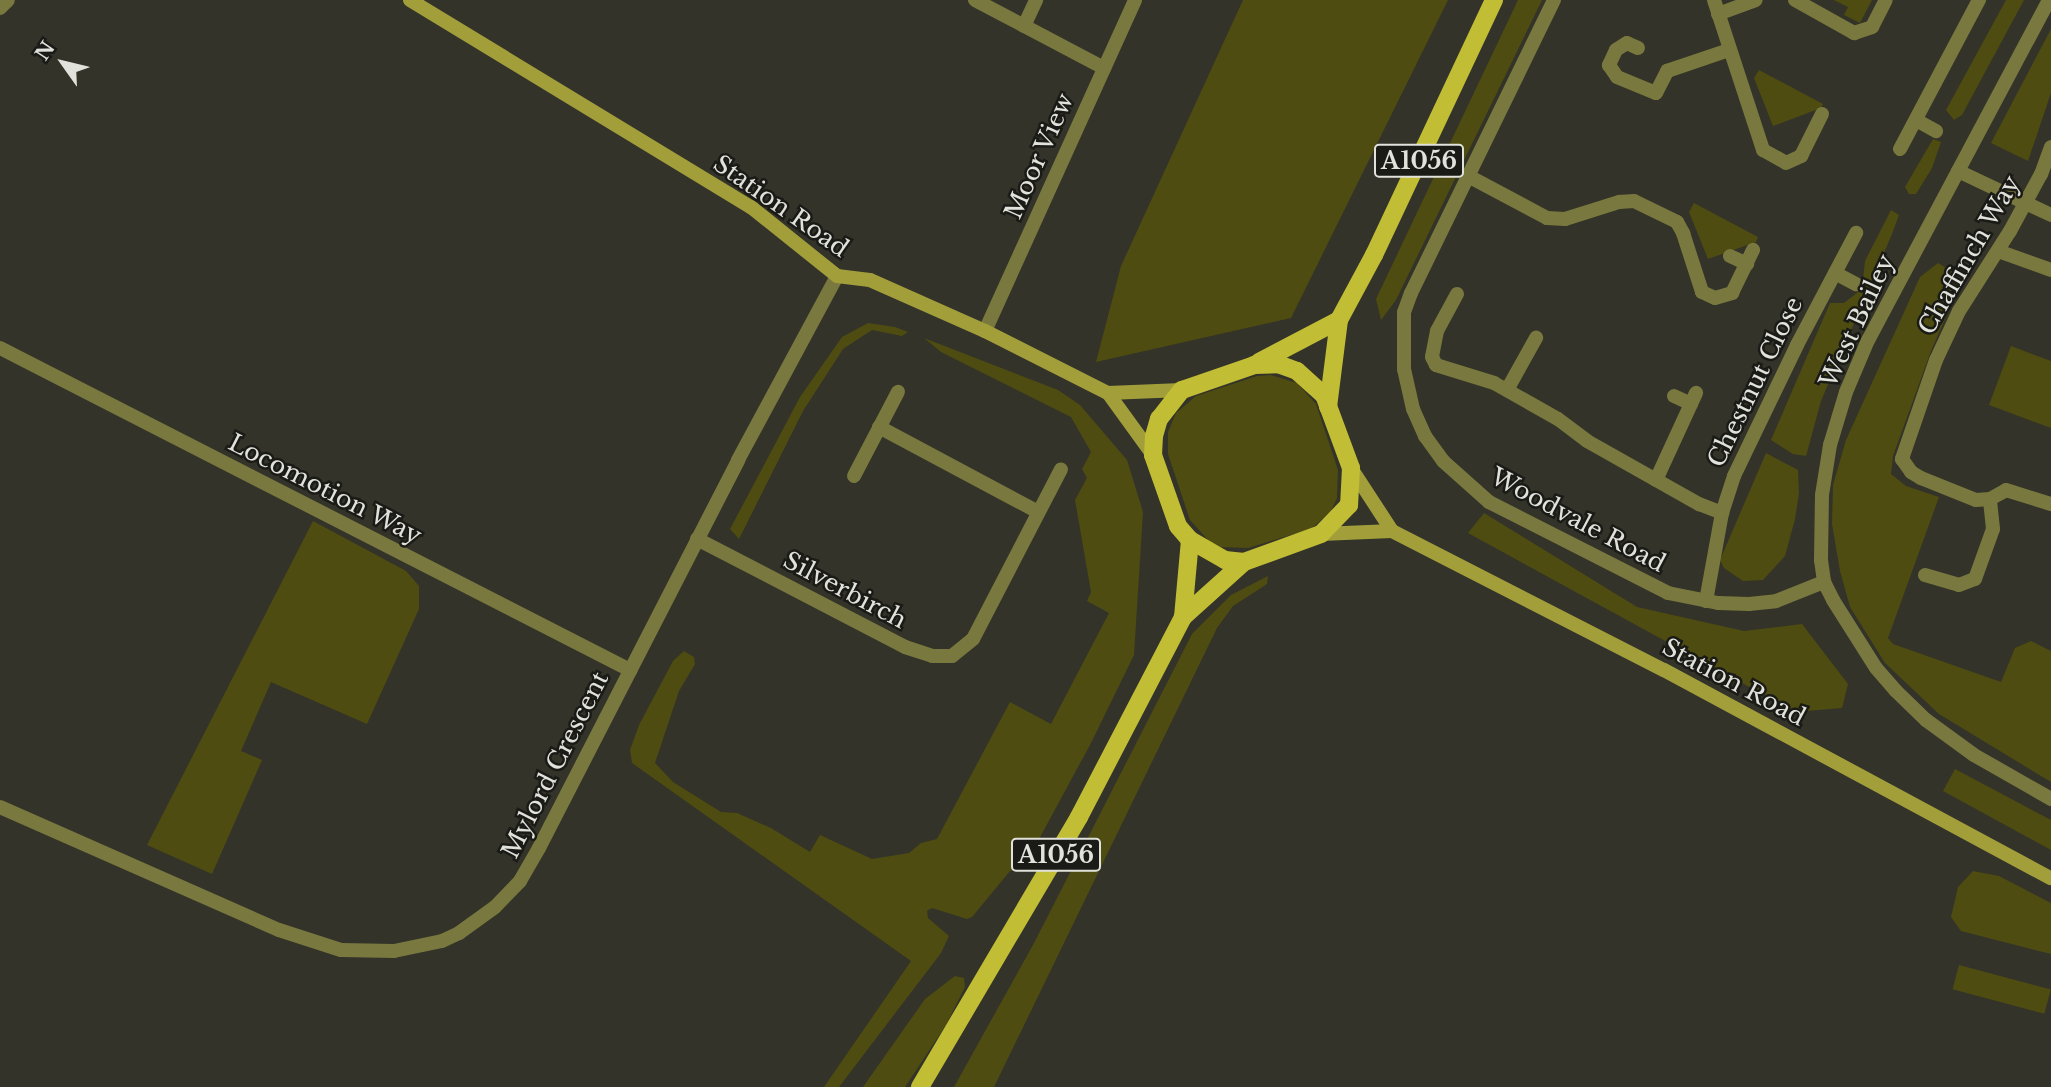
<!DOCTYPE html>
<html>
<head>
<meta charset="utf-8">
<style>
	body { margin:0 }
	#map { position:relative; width:2051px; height:1087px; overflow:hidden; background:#333329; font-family:"Libre Baskerville",serif }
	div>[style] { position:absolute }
	.green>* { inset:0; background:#4e4c11; transform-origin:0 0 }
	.minor>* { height:14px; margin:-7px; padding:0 7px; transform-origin:7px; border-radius:7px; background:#79783e }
	.tertiary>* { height:14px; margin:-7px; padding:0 7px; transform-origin:7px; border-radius:7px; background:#79783e }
	.secondary>* { height:14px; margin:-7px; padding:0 7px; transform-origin:7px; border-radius:7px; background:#a29f3b }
	.primary>* { height:18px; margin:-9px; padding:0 9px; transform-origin:9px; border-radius:9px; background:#c1bd34 }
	span { translate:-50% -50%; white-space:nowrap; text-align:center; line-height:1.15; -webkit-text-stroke:5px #1a1a16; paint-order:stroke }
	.shield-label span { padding:2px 5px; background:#1a1a16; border:2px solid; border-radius:5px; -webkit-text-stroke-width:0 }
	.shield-label { font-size:23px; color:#e2e2dc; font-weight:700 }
	.street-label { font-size:24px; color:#e2e2dc }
	.north { position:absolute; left:28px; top:28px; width:70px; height:70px; -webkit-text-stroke:5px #1a1a16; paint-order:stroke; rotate:304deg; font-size:19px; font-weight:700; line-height:28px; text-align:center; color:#e2e2dc }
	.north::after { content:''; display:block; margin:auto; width:24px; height:32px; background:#e2e2dc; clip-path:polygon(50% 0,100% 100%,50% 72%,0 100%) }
</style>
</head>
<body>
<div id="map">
	<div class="green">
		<i style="clip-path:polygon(1243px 0,1448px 0,1291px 318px,1096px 362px,1121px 266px)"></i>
		<i style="clip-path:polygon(1518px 0,1542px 0,1396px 300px,1381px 320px,1376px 299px)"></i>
		<i style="clip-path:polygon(1834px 0,1872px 0,1860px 23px,1844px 15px,1848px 7px)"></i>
		<i style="clip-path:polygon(2006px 0,2024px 0,1962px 115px,1954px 120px,1946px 110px)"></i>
		<i style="clip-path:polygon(2051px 29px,2051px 93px,2028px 161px,1991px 143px)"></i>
		<i style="clip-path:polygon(1759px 70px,1823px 104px,1821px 108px,1773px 126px,1754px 78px)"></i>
		<i style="clip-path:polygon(1933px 139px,1941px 142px,1932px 168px,1916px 194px,1909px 194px,1905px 187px)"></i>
		<i style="clip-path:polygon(1694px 203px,1758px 237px,1756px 242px,1708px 259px,1689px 212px)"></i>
		<i style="clip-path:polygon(1891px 210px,1899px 215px,1892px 234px,1821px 401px,1806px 456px,1793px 454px,1771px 440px,1830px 303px,1844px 303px,1862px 289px,1865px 261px)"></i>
		<i style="clip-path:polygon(1938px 263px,1963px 278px,1931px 351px,1893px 456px,1891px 474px,1906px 486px,1939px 497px,1888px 638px,1893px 644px,2001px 682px,2015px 648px,2031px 641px,2051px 651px,2051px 782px,1939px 714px,1885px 663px,1850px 607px,1840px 571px,1832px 524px,1833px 485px,1846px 440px,1920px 277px)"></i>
		<i style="clip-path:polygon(868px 323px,895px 327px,908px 332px,902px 336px,872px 330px,843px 349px,803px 411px,739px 539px,730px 529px,800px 397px,842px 337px)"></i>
		<i style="clip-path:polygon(924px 338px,1058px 390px,1080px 405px,1127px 460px,1143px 512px,1134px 655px,1091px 743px,1025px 865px,1010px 871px,972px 917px,967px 919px,932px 908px,927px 911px,928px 918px,949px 936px,941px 953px,839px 1087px,824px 1087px,911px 961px,632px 763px,630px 750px,639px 725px,673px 661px,684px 651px,694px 657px,695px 664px,679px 691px,655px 763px,673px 782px,721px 812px,737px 813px,771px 828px,810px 852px,820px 835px,872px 859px,909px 853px,921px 843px,937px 839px,1010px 702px,1051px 724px,1109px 613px,1087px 601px,1091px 592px,1075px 500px,1087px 478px,1082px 469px,1091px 452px,1071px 417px,941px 352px)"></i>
		<i style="clip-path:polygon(2011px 346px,2051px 361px,2051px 428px,1989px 405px)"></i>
		<i style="clip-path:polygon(1271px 375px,1297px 383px,1316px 404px,1338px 470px,1337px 498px,1331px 511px,1311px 529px,1248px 548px,1221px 547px,1209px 541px,1190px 520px,1168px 454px,1168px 432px,1176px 413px,1196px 396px,1257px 376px)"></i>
		<i style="clip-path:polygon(1766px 453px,1798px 470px,1799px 493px,1795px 519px,1785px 556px,1763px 580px,1743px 581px,1724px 568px,1720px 560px)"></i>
		<i style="clip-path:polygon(1484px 513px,1637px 607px,1744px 631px,1802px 624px,1848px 684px,1842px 708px,1795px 712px,1468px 533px)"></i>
		<i style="clip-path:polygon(313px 521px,406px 571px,419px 586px,419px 609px,367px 724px,271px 682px,241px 751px,262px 760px,212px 874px,147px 845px)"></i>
		<i style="clip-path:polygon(1268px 576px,1267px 584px,1233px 606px,1217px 628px,994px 1087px,954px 1087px,1033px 945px,1192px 634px,1231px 595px)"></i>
		<i style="clip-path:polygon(1955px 769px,2051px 820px,2051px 850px,1943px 791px)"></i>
		<i style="clip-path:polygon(1973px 871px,1999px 876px,2051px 903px,2051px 954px,1961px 931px,1951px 917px,1958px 887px)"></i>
		<i style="left:1959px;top:965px;width:95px;height:25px;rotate:15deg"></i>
		<i style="clip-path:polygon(955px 976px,964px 978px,965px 987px,946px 1025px,905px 1087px,863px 1087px,925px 999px)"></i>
	</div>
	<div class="minor">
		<i style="left:975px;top:0;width:146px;rotate:27.8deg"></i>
		<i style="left:1554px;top:0;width:326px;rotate:116deg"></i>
		<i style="left:1411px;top:293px;width:20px;rotate:110deg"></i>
		<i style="left:1404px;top:312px;width:57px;rotate:90deg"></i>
		<i style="left:1404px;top:369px;width:41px;rotate:77.3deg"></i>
		<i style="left:1413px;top:409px;width:30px;rotate:66deg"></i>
		<i style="left:1425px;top:436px;width:31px;rotate:54deg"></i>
		<i style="left:1443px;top:461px;width:62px;rotate:41.7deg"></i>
		<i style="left:1489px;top:502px;width:201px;rotate:26.9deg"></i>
		<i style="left:1668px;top:593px;width:51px;rotate:11.3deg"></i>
		<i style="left:1718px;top:603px;width:31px;rotate:2deg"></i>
		<i style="left:1749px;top:604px;width:27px;rotate:-6deg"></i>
		<i style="left:1776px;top:601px;width:52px;rotate:-21.6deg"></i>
		<i style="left:1714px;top:0;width:158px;rotate:71.9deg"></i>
		<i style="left:1763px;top:150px;width:26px;rotate:29deg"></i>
		<i style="left:1786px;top:163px;width:17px;rotate:-25deg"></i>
		<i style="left:1801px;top:156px;width:47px;rotate:-63.4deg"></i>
		<i style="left:1795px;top:0;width:68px;rotate:29.2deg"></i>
		<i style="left:1854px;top:33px;width:19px;rotate:-18deg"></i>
		<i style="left:1872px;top:27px;width:30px;rotate:-63deg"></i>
		<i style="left:0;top:8px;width:11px;rotate:-45deg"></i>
		<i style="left:1718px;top:14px;width:40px;rotate:-20.2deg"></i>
		<i style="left:1024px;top:26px;width:29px;rotate:-65deg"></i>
		<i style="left:1638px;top:48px;width:12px;rotate:-156deg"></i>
		<i style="left:1627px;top:43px;width:13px;rotate:148deg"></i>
		<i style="left:1616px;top:50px;width:17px;rotate:115deg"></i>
		<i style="left:1609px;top:65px;width:14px;rotate:56deg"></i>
		<i style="left:1617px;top:77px;width:42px;rotate:22.3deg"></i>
		<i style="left:1656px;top:93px;width:25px;rotate:-63deg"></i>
		<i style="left:1667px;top:71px;width:65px;rotate:-18.7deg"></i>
		<i style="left:1916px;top:120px;width:23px;rotate:29deg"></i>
		<i style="left:2051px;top:147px;width:29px;rotate:110deg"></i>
		<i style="left:2041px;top:174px;width:65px;rotate:118.5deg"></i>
		<i style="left:2010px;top:231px;width:95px;rotate:122.5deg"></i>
		<i style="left:1959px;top:311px;width:54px;rotate:115.1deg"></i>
		<i style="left:1936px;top:360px;width:105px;rotate:109deg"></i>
		<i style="left:1902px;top:459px;width:16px;rotate:55deg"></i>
		<i style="left:1911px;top:472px;width:12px;rotate:31deg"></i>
		<i style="left:1921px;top:478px;width:59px;rotate:21.8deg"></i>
		<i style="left:1976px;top:500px;width:14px;rotate:-4deg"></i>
		<i style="left:1990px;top:499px;width:18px;rotate:-29deg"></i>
		<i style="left:2006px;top:490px;width:47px;rotate:17.3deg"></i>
		<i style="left:1900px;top:149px;width:169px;rotate:-62.1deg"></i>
		<i style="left:1958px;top:171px;width:103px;rotate:25.3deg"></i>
		<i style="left:1470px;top:177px;width:87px;rotate:28deg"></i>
		<i style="left:1547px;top:218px;width:18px;rotate:3deg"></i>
		<i style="left:1565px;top:219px;width:57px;rotate:-17.5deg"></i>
		<i style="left:1619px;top:202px;width:15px;rotate:-4deg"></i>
		<i style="left:1634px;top:201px;width:48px;rotate:26deg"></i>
		<i style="left:1677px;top:222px;width:13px;rotate:61deg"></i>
		<i style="left:1683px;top:233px;width:62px;rotate:72.1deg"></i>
		<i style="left:1702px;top:292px;width:14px;rotate:25deg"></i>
		<i style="left:1715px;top:298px;width:18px;rotate:-16deg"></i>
		<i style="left:1732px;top:293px;width:48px;rotate:-64deg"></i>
		<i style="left:1998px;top:251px;width:56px;rotate:19.7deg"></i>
		<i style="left:1730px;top:256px;width:19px;rotate:25deg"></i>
		<i style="left:1835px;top:273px;width:24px;rotate:28deg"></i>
		<i style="left:1457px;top:294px;width:42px;rotate:118.4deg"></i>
		<i style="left:1437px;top:331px;width:26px;rotate:101deg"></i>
		<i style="left:1432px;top:357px;width:9px;rotate:63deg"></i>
		<i style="left:1436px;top:365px;width:61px;rotate:17.2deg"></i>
		<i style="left:1494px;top:383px;width:73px;rotate:29.4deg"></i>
		<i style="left:1558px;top:419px;width:36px;rotate:37deg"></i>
		<i style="left:1587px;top:441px;width:129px;rotate:29.4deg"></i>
		<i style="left:1699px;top:504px;width:25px;rotate:21deg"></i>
		<i style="left:985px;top:331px;width:363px;rotate:-65.6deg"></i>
		<i style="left:0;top:348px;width:708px;rotate:27.07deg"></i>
		<i style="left:1507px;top:390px;width:60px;rotate:-60.9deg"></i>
		<i style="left:1674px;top:396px;width:19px;rotate:25deg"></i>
		<i style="left:879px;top:427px;width:180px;rotate:28.1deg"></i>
		<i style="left:854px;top:476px;width:95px;rotate:-62.4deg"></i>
		<i style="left:1656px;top:480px;width:96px;rotate:-65.3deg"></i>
		<i style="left:697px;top:539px;width:234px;rotate:27.4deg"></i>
		<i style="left:905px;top:647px;width:28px;rotate:18deg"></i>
		<i style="left:932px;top:656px;width:20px"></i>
		<i style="left:952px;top:656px;width:27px;rotate:-39deg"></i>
		<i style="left:973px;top:639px;width:191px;rotate:-62.6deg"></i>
		<i style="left:1925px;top:575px;width:35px;rotate:16deg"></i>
		<i style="left:1959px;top:585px;width:17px;rotate:-21deg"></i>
		<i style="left:1975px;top:579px;width:53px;rotate:-70.2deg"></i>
		<i style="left:1993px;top:529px;width:30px;rotate:-96deg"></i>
		<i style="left:1706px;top:601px;width:89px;rotate:-79.7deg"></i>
		<i style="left:1722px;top:513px;width:39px;rotate:-72deg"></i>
		<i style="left:1734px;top:476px;width:145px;rotate:-64.3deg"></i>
		<i style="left:1797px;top:345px;width:127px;rotate:-62.2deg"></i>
		<i style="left:0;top:807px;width:305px;rotate:23.8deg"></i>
		<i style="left:279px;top:930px;width:65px;rotate:17.9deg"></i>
		<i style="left:341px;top:950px;width:53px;rotate:1.1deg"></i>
		<i style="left:394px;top:951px;width:49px;rotate:-11.8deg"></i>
		<i style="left:442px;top:941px;width:19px;rotate:-25deg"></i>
		<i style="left:459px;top:933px;width:44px;rotate:-35.8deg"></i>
		<i style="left:495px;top:907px;width:36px;rotate:-46deg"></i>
		<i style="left:520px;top:881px;width:38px;rotate:-60deg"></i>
		<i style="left:539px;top:848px;width:436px;rotate:-62.8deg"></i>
		<i style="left:738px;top:460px;width:209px;rotate:-61.7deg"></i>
	</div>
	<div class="tertiary">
		<i style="left:2049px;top:0;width:385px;rotate:118deg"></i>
		<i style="left:1868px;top:340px;width:56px;rotate:112.9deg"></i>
		<i style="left:1846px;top:392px;width:55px;rotate:106.8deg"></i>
		<i style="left:1830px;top:445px;width:51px;rotate:99.1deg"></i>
		<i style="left:1822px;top:495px;width:65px;rotate:90.9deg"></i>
		<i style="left:1821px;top:560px;width:22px;rotate:82deg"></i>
		<i style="left:1824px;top:582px;width:20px;rotate:63deg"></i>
		<i style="left:1833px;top:600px;width:80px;rotate:57.7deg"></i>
		<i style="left:1876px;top:668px;width:30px;rotate:49deg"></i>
		<i style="left:1896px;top:691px;width:42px;rotate:44deg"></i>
		<i style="left:1926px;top:720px;width:59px;rotate:36.1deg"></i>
		<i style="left:1974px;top:755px;width:89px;rotate:29.7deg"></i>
	</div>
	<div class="secondary">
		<i style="left:410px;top:0;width:399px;rotate:31.3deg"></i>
		<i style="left:751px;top:207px;width:110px;rotate:38.7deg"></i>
		<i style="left:837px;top:276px;width:33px;rotate:7deg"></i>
		<i style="left:870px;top:280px;width:126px;rotate:23.9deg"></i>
		<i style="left:985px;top:331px;width:138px;rotate:26.8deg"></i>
		<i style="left:1108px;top:393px;width:77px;rotate:54deg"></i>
		<i style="left:1108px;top:393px;width:74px;rotate:-2.3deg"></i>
		<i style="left:1351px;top:468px;width:75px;rotate:56.9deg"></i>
		<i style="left:1392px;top:531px;width:305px;rotate:27.1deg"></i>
		<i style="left:1664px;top:670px;width:439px;rotate:28.3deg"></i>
		<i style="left:1321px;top:534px;width:71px;rotate:-2.4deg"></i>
	</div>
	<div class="primary">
		<i style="left:1259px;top:362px;width:90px;rotate:-27.7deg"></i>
		<i style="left:1278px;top:364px;width:20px;rotate:20deg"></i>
		<i style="left:1297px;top:371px;width:36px;rotate:42deg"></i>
		<i style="left:1324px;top:395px;width:78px;rotate:69.7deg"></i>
		<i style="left:1351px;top:468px;width:37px;rotate:93deg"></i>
		<i style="left:1349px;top:505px;width:40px;rotate:134deg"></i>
		<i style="left:1321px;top:534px;width:82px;rotate:160deg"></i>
		<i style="left:1244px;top:562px;width:19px;rotate:-174deg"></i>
		<i style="left:1225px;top:560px;width:40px;rotate:-150.3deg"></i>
		<i style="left:1190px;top:540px;width:18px;rotate:-131deg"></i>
		<i style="left:1178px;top:526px;width:75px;rotate:-109.4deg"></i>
		<i style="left:1153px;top:455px;width:19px;rotate:-87deg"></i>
		<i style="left:1154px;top:436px;width:18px;rotate:-74deg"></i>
		<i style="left:1159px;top:419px;width:37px;rotate:-52deg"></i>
		<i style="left:1182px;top:390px;width:76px;rotate:-19.1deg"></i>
		<i style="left:1254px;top:365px;width:24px;rotate:-2deg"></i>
		<i style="left:1328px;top:407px;width:88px;rotate:-82.8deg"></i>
		<i style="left:1339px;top:320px;width:74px;rotate:-61.7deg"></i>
		<i style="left:1374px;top:255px;width:282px;rotate:-64.8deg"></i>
		<i style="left:1183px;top:617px;width:77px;rotate:-84.8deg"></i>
		<i style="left:920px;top:1087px;width:313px;rotate:-59.5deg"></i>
		<i style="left:1079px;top:817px;width:225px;rotate:-62.5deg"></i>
		<i style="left:1183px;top:617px;width:82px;rotate:-42deg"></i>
	</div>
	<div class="shield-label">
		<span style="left:1419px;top:161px">A1056</span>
		<span style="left:1056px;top:855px">A1056</span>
	</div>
	<div class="street-label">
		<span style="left:1039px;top:156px;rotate:-66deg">Moor View</span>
		<span style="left:781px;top:206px;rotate:35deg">Station Road</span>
		<span style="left:1969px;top:255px;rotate:-60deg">Chaffinch Way</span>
		<span style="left:1857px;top:321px;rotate:-65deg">West Bailey</span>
		<span style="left:1755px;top:382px;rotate:-64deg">Chestnut Close</span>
		<span style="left:325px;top:489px;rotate:27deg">Locomotion Way</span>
		<span style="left:1578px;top:520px;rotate:28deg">Woodvale Road</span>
		<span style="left:845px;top:590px;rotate:28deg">Silverbirch</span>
		<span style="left:1734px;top:682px;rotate:28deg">Station Road</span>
		<span style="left:555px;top:765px;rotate:-63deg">Mylord Crescent</span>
	</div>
	<div class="north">N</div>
</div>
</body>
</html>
